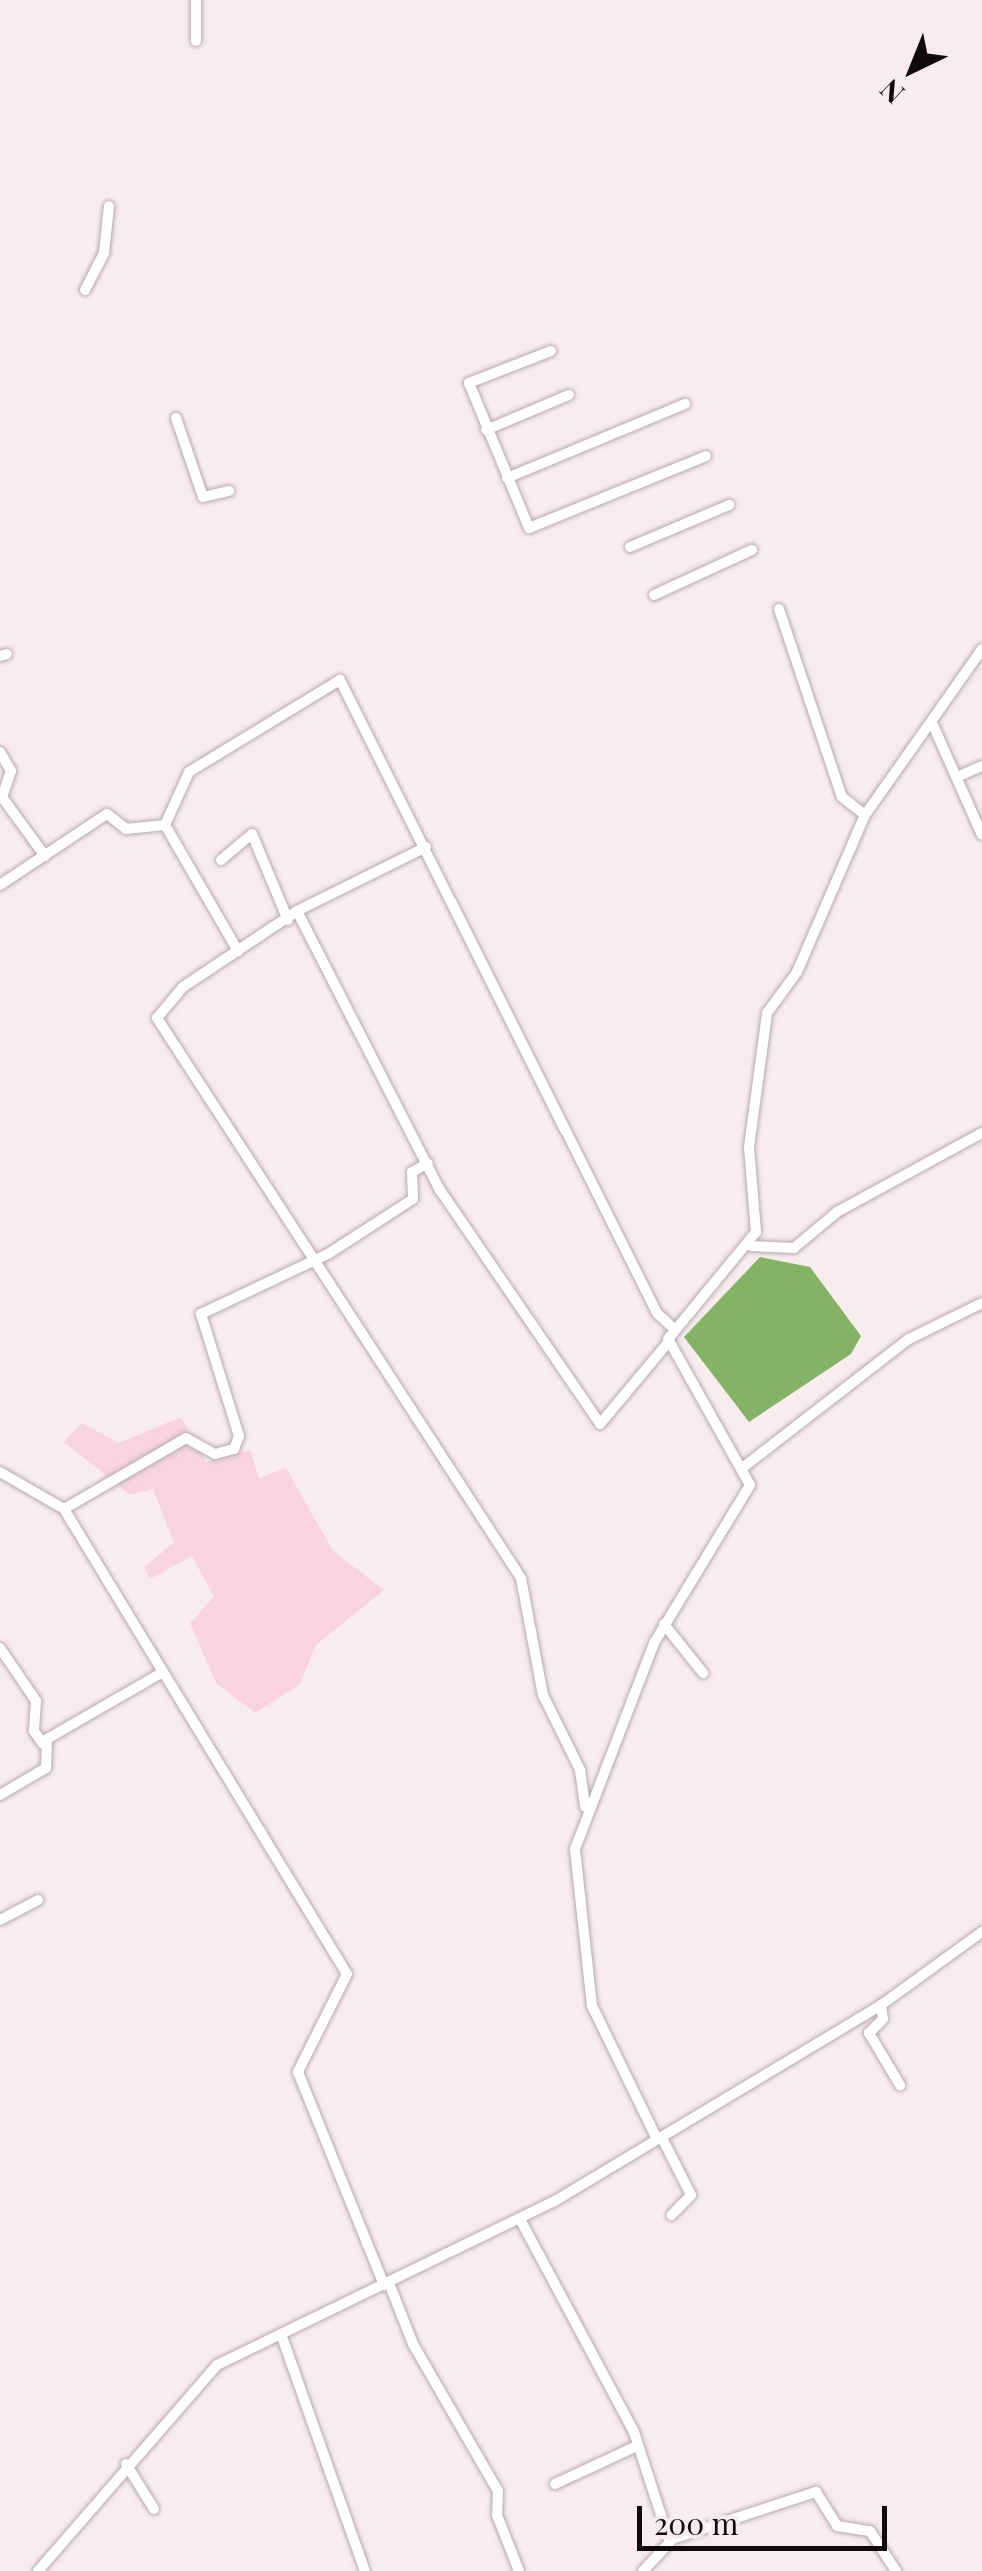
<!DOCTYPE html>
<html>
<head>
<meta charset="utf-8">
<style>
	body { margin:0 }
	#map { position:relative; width:982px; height:2571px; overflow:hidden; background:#f9ecef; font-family:"Playfair Display",serif }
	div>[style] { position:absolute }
	.green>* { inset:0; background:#f7d4de }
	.water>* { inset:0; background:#83b364 }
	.roads { filter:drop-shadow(0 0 2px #b6aaad) drop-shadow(0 0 2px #b6aaad) }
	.minor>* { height:10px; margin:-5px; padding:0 5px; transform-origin:5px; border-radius:5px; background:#fff }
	span { translate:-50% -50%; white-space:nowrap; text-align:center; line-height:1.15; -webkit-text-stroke:10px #f9ecef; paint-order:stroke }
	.north { position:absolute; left:862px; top:20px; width:100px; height:100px; -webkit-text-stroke:8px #f9ecef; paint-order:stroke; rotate:223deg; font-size:28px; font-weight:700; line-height:40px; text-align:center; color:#0f0b0c }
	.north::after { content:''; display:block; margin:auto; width:35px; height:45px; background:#0f0b0c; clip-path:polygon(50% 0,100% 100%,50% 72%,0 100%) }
	.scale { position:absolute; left:637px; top:2506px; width:250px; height:45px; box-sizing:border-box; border:5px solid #0f0b0c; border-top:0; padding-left:12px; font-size:30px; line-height:35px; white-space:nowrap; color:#0f0b0c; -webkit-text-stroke:8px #f9ecef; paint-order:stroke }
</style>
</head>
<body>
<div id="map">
	<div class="green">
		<i style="clip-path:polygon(181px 1417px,206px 1462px,250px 1450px,259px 1478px,286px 1468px,333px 1551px,384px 1590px,316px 1645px,299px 1685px,255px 1713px,216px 1683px,190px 1623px,214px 1597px,192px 1556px,150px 1579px,144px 1567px,174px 1543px,153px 1489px,130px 1495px,64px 1442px,82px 1423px,119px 1443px)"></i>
	</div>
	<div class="water">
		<i style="clip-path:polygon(760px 1257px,810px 1267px,861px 1336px,851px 1354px,749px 1422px,684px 1337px)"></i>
	</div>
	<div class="roads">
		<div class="minor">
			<i style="left:196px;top:41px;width:41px;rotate:-90deg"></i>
			<i style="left:85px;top:290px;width:42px;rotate:-62.8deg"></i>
			<i style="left:104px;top:253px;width:47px;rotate:-83.9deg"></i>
			<i style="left:551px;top:351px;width:88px;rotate:158.7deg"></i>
			<i style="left:469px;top:383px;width:157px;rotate:67.5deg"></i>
			<i style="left:529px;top:528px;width:191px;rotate:-22.1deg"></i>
			<i style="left:176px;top:418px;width:83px;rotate:71.1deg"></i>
			<i style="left:203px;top:497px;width:27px;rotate:-13deg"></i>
			<i style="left:486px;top:430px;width:90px;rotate:-22.9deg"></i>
			<i style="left:507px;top:478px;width:193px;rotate:-22.6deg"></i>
			<i style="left:630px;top:547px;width:108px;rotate:-23deg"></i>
			<i style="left:654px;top:595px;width:108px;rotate:-24.7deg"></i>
			<i style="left:779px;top:609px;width:198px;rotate:71.5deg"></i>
			<i style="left:842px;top:797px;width:29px;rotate:38deg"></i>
			<i style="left:0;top:656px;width:7px;rotate:-16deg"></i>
			<i style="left:933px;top:725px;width:120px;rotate:66deg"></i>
			<i style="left:0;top:752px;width:22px;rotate:60deg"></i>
			<i style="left:11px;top:771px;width:28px;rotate:109deg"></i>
			<i style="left:2px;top:797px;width:73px;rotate:53.9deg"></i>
			<i style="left:957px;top:777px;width:27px;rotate:-24deg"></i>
			<i style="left:165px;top:825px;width:58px;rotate:-65.6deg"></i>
			<i style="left:189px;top:772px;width:177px;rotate:-31.4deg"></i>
			<i style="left:340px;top:680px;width:708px;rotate:63.4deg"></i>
			<i style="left:657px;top:1313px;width:22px;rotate:43deg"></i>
			<i style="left:426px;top:847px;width:144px;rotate:153.6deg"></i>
			<i style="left:297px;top:911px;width:137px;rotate:146.3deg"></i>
			<i style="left:183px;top:987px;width:40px;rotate:130deg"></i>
			<i style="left:157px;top:1018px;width:668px;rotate:56.98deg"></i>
			<i style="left:521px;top:1578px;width:119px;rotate:79.4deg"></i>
			<i style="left:543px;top:1695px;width:84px;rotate:63.7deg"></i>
			<i style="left:580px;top:1770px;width:37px;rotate:82deg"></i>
			<i style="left:221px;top:860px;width:40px;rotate:-40deg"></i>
			<i style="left:252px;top:834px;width:93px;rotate:67.3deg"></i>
			<i style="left:0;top:885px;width:128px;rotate:-33.6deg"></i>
			<i style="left:107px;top:814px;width:24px;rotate:38deg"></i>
			<i style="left:126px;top:829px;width:39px;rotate:-6deg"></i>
			<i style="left:165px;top:825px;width:146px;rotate:59.9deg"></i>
			<i style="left:297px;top:911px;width:314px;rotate:62.9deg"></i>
			<i style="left:440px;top:1190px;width:283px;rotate:55.6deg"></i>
			<i style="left:600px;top:1424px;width:104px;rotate:-50.1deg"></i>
			<i style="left:751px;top:1246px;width:43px;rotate:2.7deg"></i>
			<i style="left:794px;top:1248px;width:56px;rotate:-39.9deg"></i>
			<i style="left:837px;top:1212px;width:165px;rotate:-28.6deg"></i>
			<i style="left:745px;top:1466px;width:207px;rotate:-37.8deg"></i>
			<i style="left:909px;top:1339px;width:81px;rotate:-26.3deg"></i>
			<i style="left:0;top:1472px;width:74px;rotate:30deg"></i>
			<i style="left:64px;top:1509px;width:544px;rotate:58.68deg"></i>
			<i style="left:347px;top:1974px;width:110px;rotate:116.6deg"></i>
			<i style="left:298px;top:2072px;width:230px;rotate:68deg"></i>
			<i style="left:64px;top:1509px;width:141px;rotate:-30.2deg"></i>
			<i style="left:186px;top:1438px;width:33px;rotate:29deg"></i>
			<i style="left:215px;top:1454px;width:20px;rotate:-15deg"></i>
			<i style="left:234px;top:1449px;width:14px;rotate:-69deg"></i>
			<i style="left:239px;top:1436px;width:128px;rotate:-107.3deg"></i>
			<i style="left:201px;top:1314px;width:140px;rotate:-25.3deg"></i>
			<i style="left:328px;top:1254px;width:101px;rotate:-32.9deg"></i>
			<i style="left:413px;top:1199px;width:27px;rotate:-92deg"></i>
			<i style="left:412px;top:1172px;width:18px;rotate:-29deg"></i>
			<i style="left:664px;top:1624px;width:63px;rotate:51.5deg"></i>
			<i style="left:0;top:1648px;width:64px;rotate:55.8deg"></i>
			<i style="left:36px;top:1701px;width:30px;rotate:94deg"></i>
			<i style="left:34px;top:1731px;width:16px;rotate:55deg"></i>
			<i style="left:0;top:1795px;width:53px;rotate:-30.4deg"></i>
			<i style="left:46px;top:1768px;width:29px;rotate:-88deg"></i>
			<i style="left:47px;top:1739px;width:128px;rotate:-30deg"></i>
			<i style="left:0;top:1920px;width:43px;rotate:-27.8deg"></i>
			<i style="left:881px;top:2005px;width:14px;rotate:82deg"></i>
			<i style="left:883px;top:2019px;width:20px;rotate:135deg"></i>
			<i style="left:869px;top:2033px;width:61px;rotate:59.2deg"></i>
			<i style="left:662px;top:2138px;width:64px;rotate:63deg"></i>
			<i style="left:691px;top:2195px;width:28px;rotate:134deg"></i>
			<i style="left:657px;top:2139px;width:148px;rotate:-116deg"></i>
			<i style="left:592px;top:2006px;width:158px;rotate:-96.2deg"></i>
			<i style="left:575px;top:1849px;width:221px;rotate:-69deg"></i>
			<i style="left:654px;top:1643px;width:185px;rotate:-58.7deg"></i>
			<i style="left:750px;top:1485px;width:167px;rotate:-119.3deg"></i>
			<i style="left:668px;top:1339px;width:139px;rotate:-50.6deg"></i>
			<i style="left:756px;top:1232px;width:85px;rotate:-94.7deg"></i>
			<i style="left:749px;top:1147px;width:135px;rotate:-82.3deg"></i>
			<i style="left:767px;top:1013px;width:51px;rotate:-53.8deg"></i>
			<i style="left:797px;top:972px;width:171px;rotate:-66.6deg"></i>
			<i style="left:865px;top:815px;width:203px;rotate:-54.8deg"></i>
			<i style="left:521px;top:2221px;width:239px;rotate:61.8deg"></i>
			<i style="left:634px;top:2432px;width:114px;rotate:72deg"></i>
			<i style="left:669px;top:2540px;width:155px;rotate:-18.1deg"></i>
			<i style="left:816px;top:2492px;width:40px;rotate:58deg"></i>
			<i style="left:837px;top:2526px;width:33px;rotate:9deg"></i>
			<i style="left:870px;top:2531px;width:48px;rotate:57deg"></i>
			<i style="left:389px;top:2283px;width:66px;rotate:68.5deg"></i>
			<i style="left:413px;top:2344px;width:170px;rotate:60deg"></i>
			<i style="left:498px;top:2491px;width:24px;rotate:92deg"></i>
			<i style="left:497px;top:2515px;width:60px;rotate:68.6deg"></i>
			<i style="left:281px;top:2334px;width:251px;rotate:70.5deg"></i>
			<i style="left:126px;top:2464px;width:53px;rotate:58.1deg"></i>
			<i style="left:555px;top:2484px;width:90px;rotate:-24.9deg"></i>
			<i style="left:38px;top:2571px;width:273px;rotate:-49deg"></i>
			<i style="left:217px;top:2365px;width:376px;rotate:-25.9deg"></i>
			<i style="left:555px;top:2201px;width:380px;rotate:-31deg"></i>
			<i style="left:881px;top:2005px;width:125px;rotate:-35.9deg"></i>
			<i style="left:643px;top:2571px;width:41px;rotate:-47deg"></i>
		</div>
	</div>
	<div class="north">N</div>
	<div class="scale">200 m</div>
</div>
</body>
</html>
